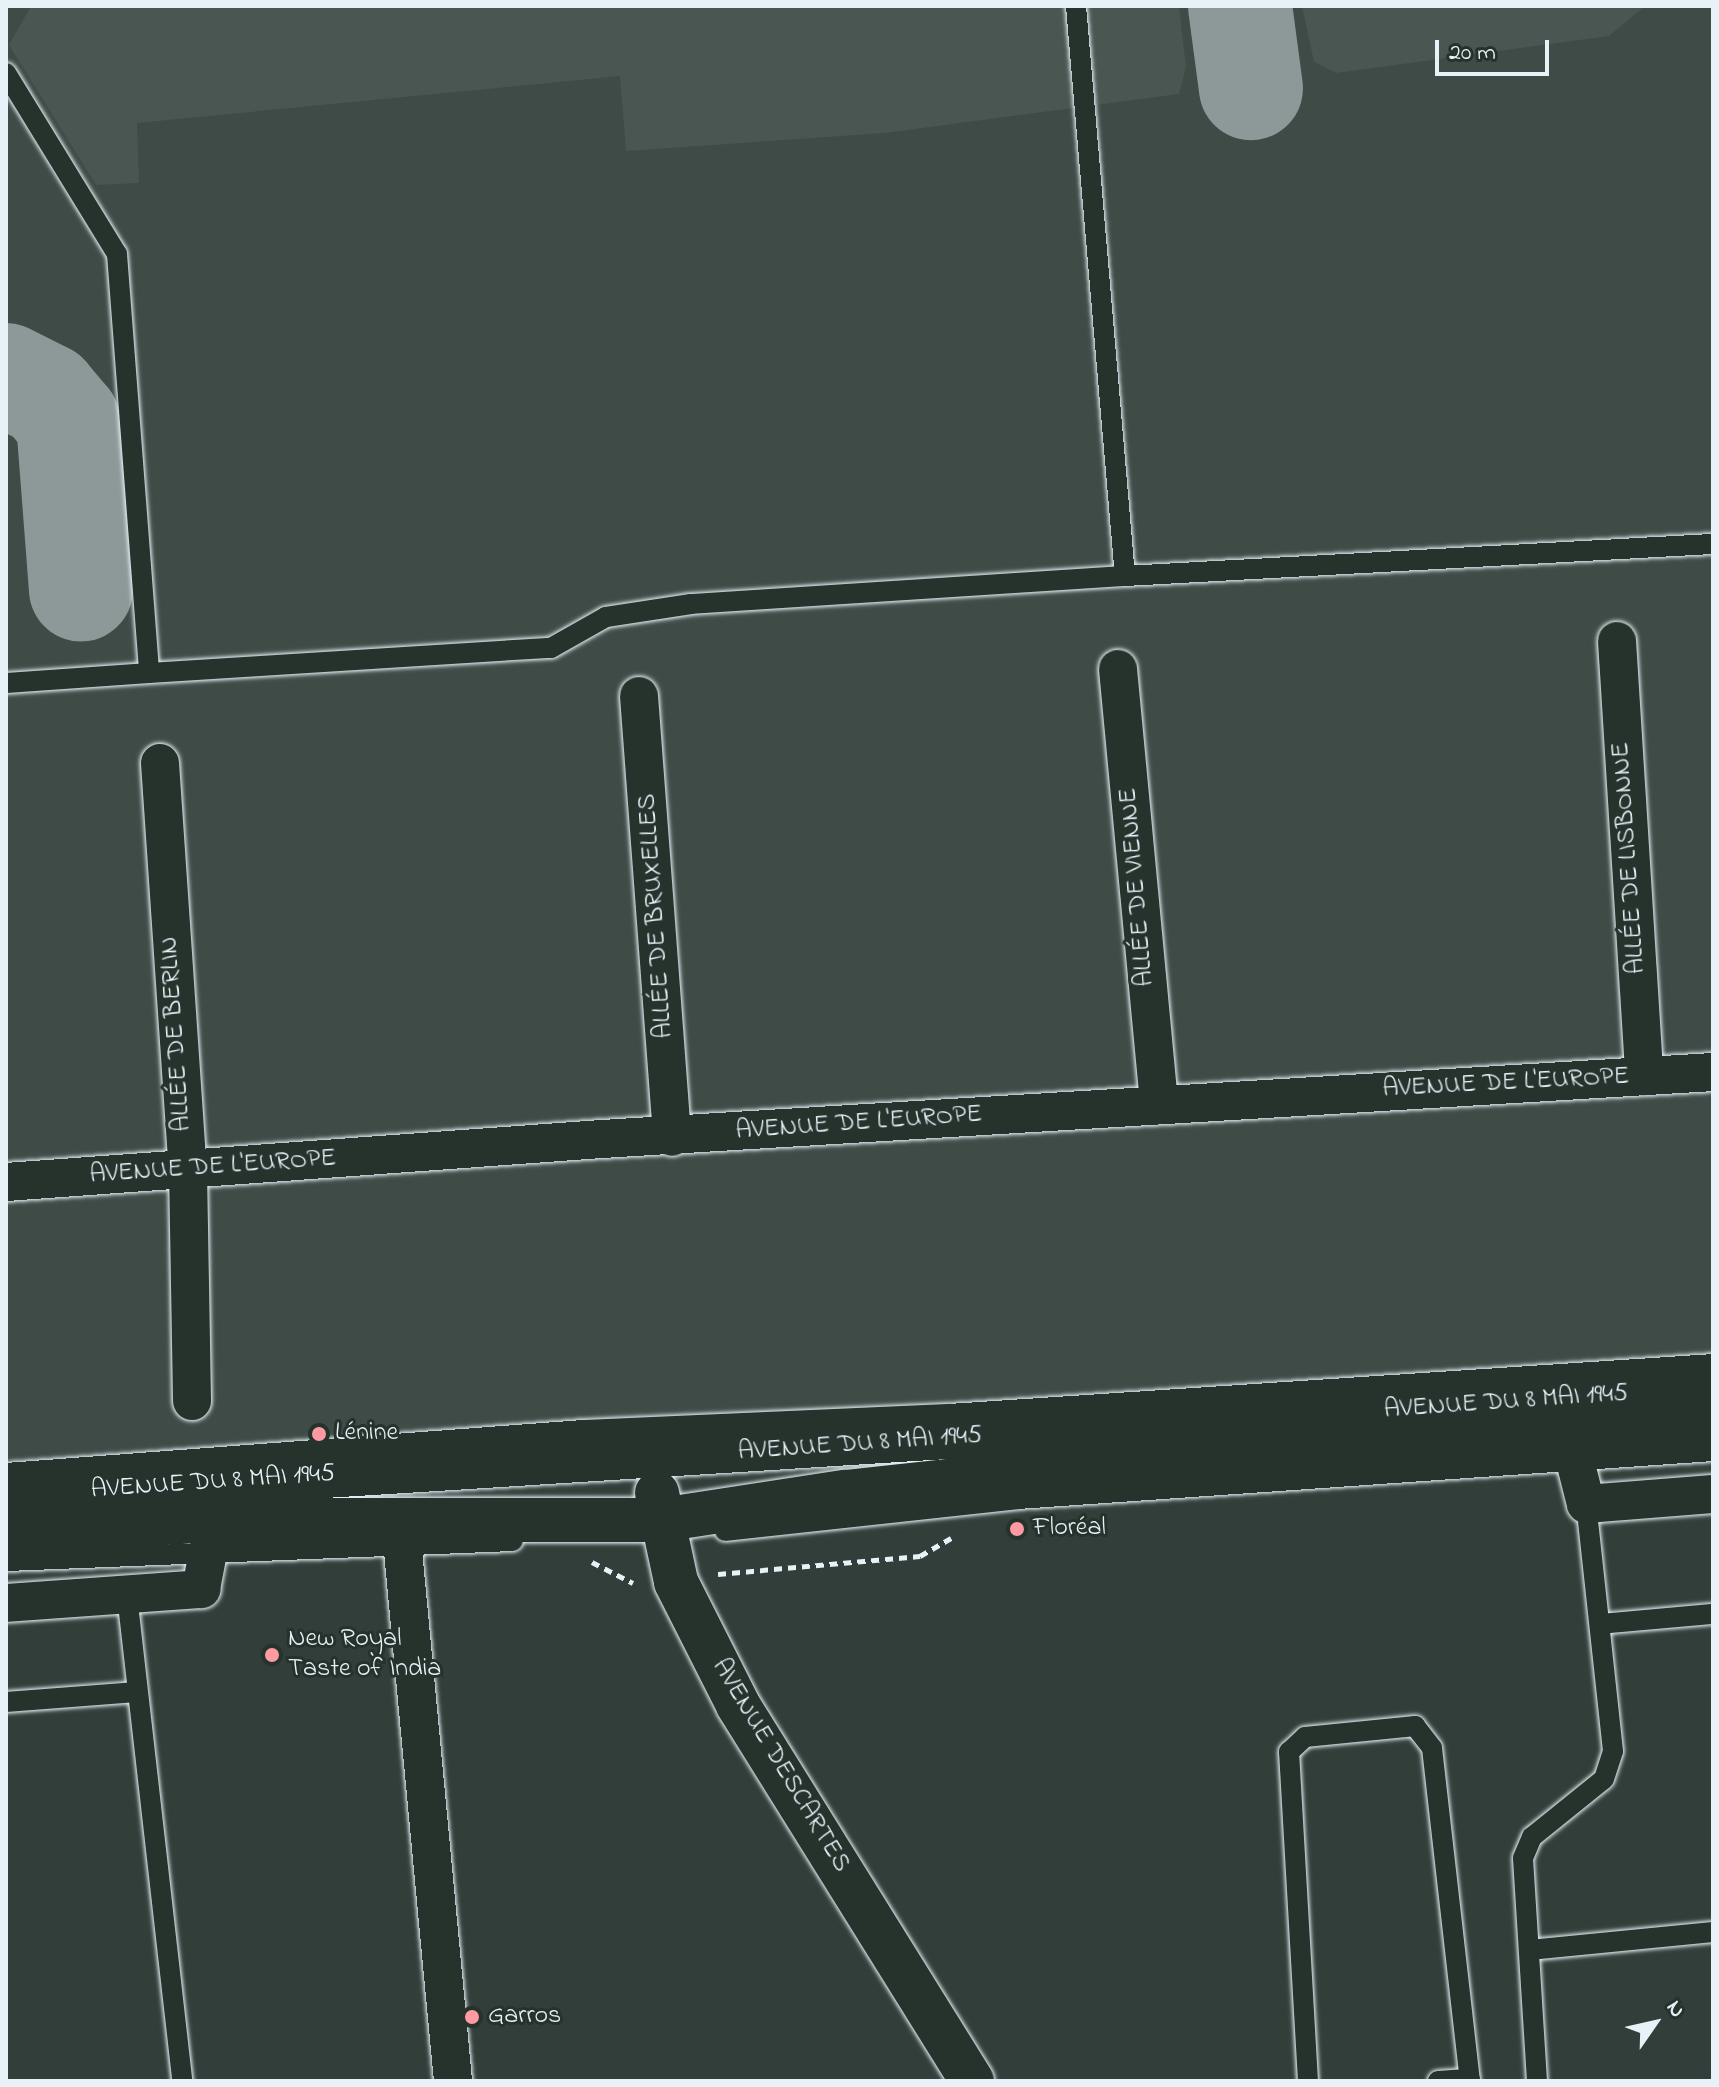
<!DOCTYPE html>
<html>
<head>
<meta charset="utf-8">
<style>
	body { margin:0 }
	#map { position:relative; width:1719px; height:2087px; overflow:hidden; background:#323e39; font-family:"Indie Flower",sans-serif }
	div>[style] { position:absolute }
	.built>* { inset:0; background:#3f4b46; transform-origin:0 0 }
	.green>* { inset:0; background:#495651 }
	.taxiway>* { height:104px; margin:-52px; padding:0 52px; transform-origin:52px; border-radius:52px; background:#8d9898 }
	.path>* { height:5px; margin-top:-2.5px; transform-origin:0; background:repeating-linear-gradient(90deg,#e8f1f8 0 8px,transparent 0 14px) }
	.roads { filter:drop-shadow(0 0 2px #e8f1f8) drop-shadow(0 0 2px #e8f1f8) }
	.lane>* { height:20px; margin:-10px; padding:0 10px; transform-origin:10px; border-radius:10px; background:#26332d }
	.street>* { height:38px; margin:-19px; padding:0 19px; transform-origin:19px; border-radius:19px; background:#26332d }
	.primary>* { height:44px; margin:-22px; padding:0 22px; transform-origin:22px; border-radius:22px; background:#26332d }
	.dots>* { width:22px; height:22px; translate:-50% -50%; box-sizing:border-box; border:4px solid #26332d; border-radius:50% }
	span { translate:-50% -50%; white-space:nowrap; text-align:center; line-height:1.15; -webkit-text-stroke:6px #26332d; paint-order:stroke }
	.street-label { font-size:26px; color:#e8f1f8 }
	.poi-label { font-size:26px; color:#e8f1f8 }
	.left { translate:0 -50%; text-align:left }
	.frame { position:absolute; inset:0; border:8px solid #e8f1f8; pointer-events:none }
	.north { position:absolute; left:1615px; top:1983px; width:80px; height:80px; -webkit-text-stroke:6px #26332d; paint-order:stroke; rotate:56deg; font-size:22px; font-weight:700; line-height:32px; text-align:center; color:#e8f1f8 }
	.north::after { content:''; display:block; margin:auto; width:28px; height:36px; background:#e8f1f8; clip-path:polygon(50% 0,100% 100%,50% 72%,0 100%) }
	.scale { position:absolute; left:1435px; top:40px; width:114px; height:36px; box-sizing:border-box; border:4px solid #e8f1f8; border-top:0; padding-left:10px; font-size:24px; line-height:28px; white-space:nowrap; color:#e8f1f8; -webkit-text-stroke:6px #26332d; paint-order:stroke }
</style>
</head>
<body>
<div id="map">
	<div class="built">
		<i style="left:6px;top:6px;width:1707px;height:1454px"></i>
	</div>
	<div class="green">
		<i style="clip-path:polygon(31px 6px,1179px 6px,1186px 67px,1179px 94px,885px 133px,626px 151px,620px 76px,137px 123px,139px 183px,96px 185px,9px 45px)"></i>
		<i style="clip-path:polygon(1302px 6px,1645px 6px,1609px 36px,1336px 73px,1314px 62px)"></i>
	</div>
	<div class="taxiway">
		<i style="left:1240px;top:6px;width:83px;rotate:82.4deg"></i>
		<i style="left:6px;top:375px;width:45px;rotate:26.6deg"></i>
		<i style="left:46px;top:395px;width:34px;rotate:50deg"></i>
		<i style="left:68px;top:421px;width:169px;rotate:85.6deg"></i>
	</div>
	<div class="path">
		<i style="left:592px;top:1562px;width:46px;rotate:27.1deg"></i>
		<i style="left:718px;top:1574px;width:203px;rotate:-5.1deg"></i>
		<i style="left:920px;top:1556px;width:36px;rotate:-30deg"></i>
	</div>
	<div class="roads">
		<div class="lane">
			<i style="left:1076px;top:6px;width:572px;rotate:85.09deg"></i>
			<i style="left:1125px;top:576px;width:589px;rotate:-3.12deg"></i>
			<i style="left:6px;top:73px;width:212px;rotate:58.5deg"></i>
			<i style="left:117px;top:254px;width:420px;rotate:85.6deg"></i>
			<i style="left:149px;top:673px;width:143px;rotate:176deg"></i>
			<i style="left:149px;top:673px;width:403px;rotate:-3.6deg"></i>
			<i style="left:551px;top:648px;width:63px;rotate:-29.4deg"></i>
			<i style="left:606px;top:617px;width:86px;rotate:-8.7deg"></i>
			<i style="left:691px;top:604px;width:435px;rotate:-3.7deg"></i>
			<i style="left:6px;top:1473px;width:579px;rotate:-4.26deg"></i>
			<i style="left:583px;top:1430px;width:366px;rotate:-2.5deg"></i>
			<i style="left:949px;top:1414px;width:766px;rotate:-3.74deg"></i>
			<i style="left:725px;top:1531px;width:295px;rotate:-6.2deg"></i>
			<i style="left:1018px;top:1499px;width:697px;rotate:-3.95deg"></i>
			<i style="left:6px;top:1561px;width:507px;rotate:-2.26deg"></i>
			<i style="left:127px;top:1595px;width:489px;rotate:83.5deg"></i>
			<i style="left:1600px;top:1624px;width:113px;rotate:-5.1deg"></i>
			<i style="left:6px;top:1702px;width:131px;rotate:-4.4deg"></i>
			<i style="left:1529px;top:1950px;width:185px;rotate:-5.6deg"></i>
			<i style="left:1308px;top:2081px;width:330px;rotate:-93.3deg"></i>
			<i style="left:1289px;top:1752px;width:22px;rotate:-43deg"></i>
			<i style="left:1305px;top:1737px;width:111px;rotate:-5.7deg"></i>
			<i style="left:1415px;top:1726px;width:28px;rotate:52deg"></i>
			<i style="left:1432px;top:1748px;width:335px;rotate:83.5deg"></i>
			<i style="left:1438px;top:2081px;width:32px;rotate:-4deg"></i>
			<i style="left:1537px;top:2081px;width:223px;rotate:-93.6deg"></i>
			<i style="left:1523px;top:1858px;width:23px;rotate:-67deg"></i>
			<i style="left:1532px;top:1837px;width:92px;rotate:-38.9deg"></i>
			<i style="left:1604px;top:1779px;width:29px;rotate:-72deg"></i>
			<i style="left:1613px;top:1751px;width:248px;rotate:-96.2deg"></i>
		</div>
		<div class="street">
			<i style="left:1617px;top:641px;width:436px;rotate:86.4deg"></i>
			<i style="left:1118px;top:669px;width:438px;rotate:84.6deg"></i>
			<i style="left:639px;top:696px;width:442px;rotate:85.7deg"></i>
			<i style="left:160px;top:763px;width:408px;rotate:86.1deg"></i>
			<i style="left:188px;top:1170px;width:231px;rotate:89deg"></i>
			<i style="left:6px;top:1182px;width:598px;rotate:-4.13deg"></i>
			<i style="left:602px;top:1139px;width:1113px;rotate:-3.45deg"></i>
			<i style="left:1568px;top:1433px;width:73px;rotate:75.8deg"></i>
			<i style="left:1586px;top:1504px;width:127px;rotate:-4.5deg"></i>
			<i style="left:400px;top:1519px;width:564px;rotate:84.61deg"></i>
			<i style="left:6px;top:1603px;width:196px;rotate:-4.1deg"></i>
			<i style="left:201px;top:1589px;width:70px;rotate:-79.3deg"></i>
		</div>
		<div class="primary">
			<i style="left:657px;top:1493px;width:91px;rotate:77.9deg"></i>
			<i style="left:676px;top:1582px;width:138px;rotate:63.2deg"></i>
			<i style="left:738px;top:1705px;width:443px;rotate:58.1deg"></i>
			<i style="left:6px;top:1496px;width:1710px;rotate:-3.59deg"></i>
			<i style="left:6px;top:1534px;width:208px;rotate:-3.9deg"></i>
			<i style="left:214px;top:1520px;width:447px"></i>
			<i style="left:661px;top:1520px;width:186px;rotate:-8.7deg"></i>
			<i style="left:845px;top:1492px;width:166px;rotate:-6.2deg"></i>
			<i style="left:1010px;top:1474px;width:705px;rotate:-4.23deg"></i>
		</div>
	</div>
	<div class="dots">
		<i style="left:319px;top:1434px;background:#ff9aa2"></i>
		<i style="left:1017px;top:1529px;background:#ff9aa2"></i>
		<i style="left:272px;top:1655px;background:#ff9aa2"></i>
		<i style="left:472px;top:2017px;background:#ff9aa2"></i>
	</div>
	<div class="street-label">
		<span style="left:1630px;top:858px;rotate:-94deg">ALLÉE DE LISBONNE</span>
		<span style="left:1138px;top:887px;rotate:-95deg">ALLÉE DE VIENNE</span>
		<span style="left:657px;top:916px;rotate:-94deg">ALLÉE DE BRUXELLES</span>
		<span style="left:177px;top:1034px;rotate:-94deg">ALLÉE DE BERLIN</span>
		<span style="left:1506px;top:1084px;rotate:-3deg">AVENUE DE L'EUROPE</span>
		<span style="left:859px;top:1124px;rotate:-4deg">AVENUE DE L'EUROPE</span>
		<span style="left:213px;top:1168px;rotate:-4deg">AVENUE DE L'EUROPE</span>
		<span style="left:1506px;top:1403px;rotate:-4deg">AVENUE DU 8 MAI 1945</span>
		<span style="left:860px;top:1445px;rotate:-4deg">AVENUE DU 8 MAI 1945</span>
		<span style="left:213px;top:1483px;rotate:-4deg">AVENUE DU 8 MAI 1945</span>
		<span style="left:780px;top:1766px;rotate:59deg">AVENUE DESCARTES</span>
	</div>
	<div class="poi-label">
		<span class="left" style="left:335px;top:1434px">Lénine</span>
		<span class="left" style="left:1033px;top:1529px">Floréal</span>
		<span class="left" style="left:288px;top:1655px">New Royal<br>Taste of India</span>
		<span class="left" style="left:488px;top:2017px">Garros</span>
	</div>
	<div class="frame"></div>
	<div class="north">N</div>
	<div class="scale">20 m</div>
</div>
</body>
</html>
